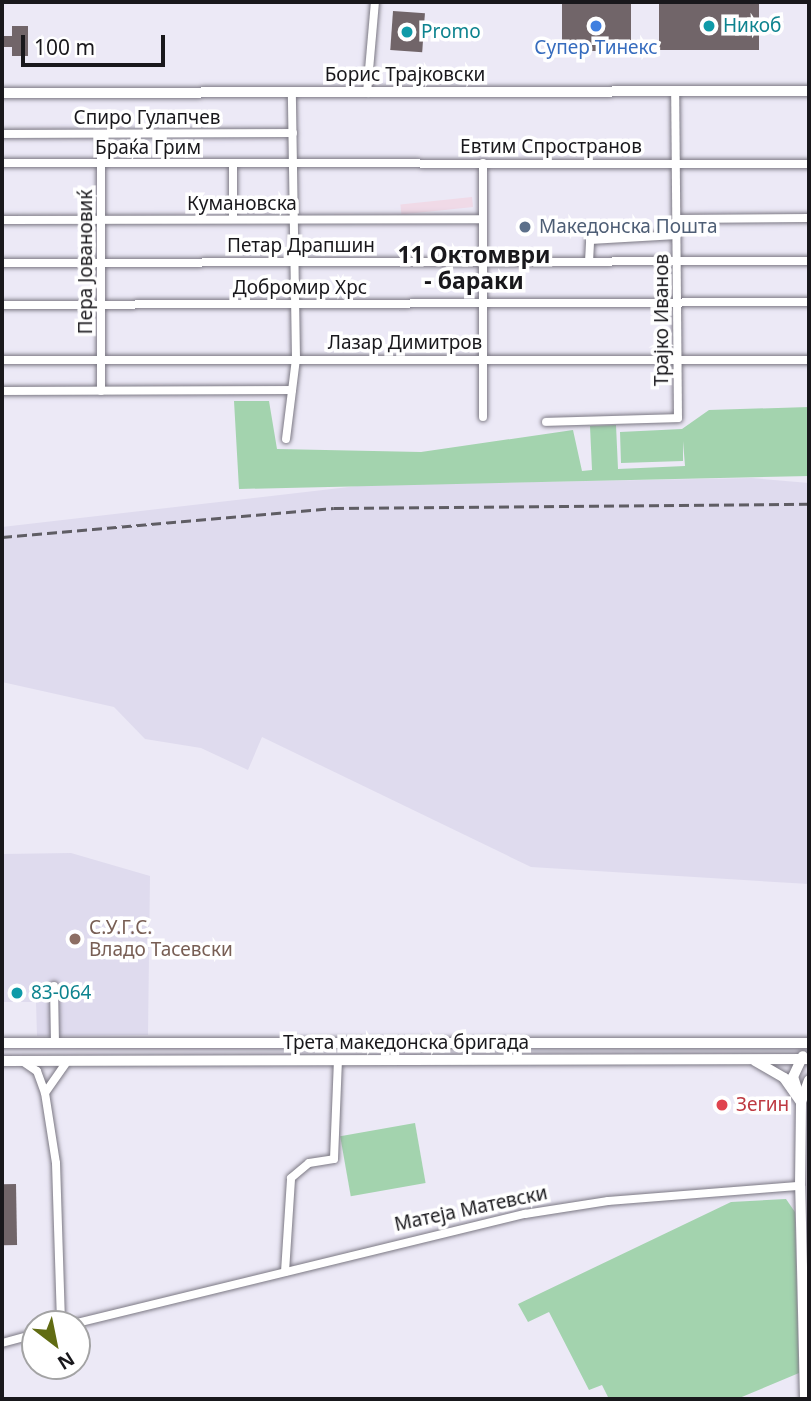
<!DOCTYPE html>
<html>
<head>
<meta charset="utf-8">
<style>
	body { margin:0 }
	#map { position:relative; width:811px; height:1401px; overflow:hidden; background:#ece9f6; font-family:"Noto Sans",sans-serif }
	div>[style] { position:absolute }
	.industrial>* { inset:0; background:#f0dae7; transform-origin:0 0 }
	.built>* { inset:0; background:#dfdbee }
	.green>* { inset:0; background:#a3d3ae; transform-origin:0 0 }
	.building>* { inset:0; background:#716569; transform-origin:0 0 }
	.roads { filter:drop-shadow(0 0 2px #7b7883) drop-shadow(0 0 2px #7b7883) }
	.street>* { height:8px; margin:-4px; padding:0 4px; transform-origin:4px; border-radius:4px; background:#fff }
	.secondary>* { height:10px; margin:-5px; padding:0 5px; transform-origin:5px; border-radius:5px; background:#fff }
	.rail>* { height:2.5px; margin-top:-1.25px; transform-origin:0; background:repeating-linear-gradient(90deg,#5f5d64 0 10px,transparent 0 15px) }
	.dots>* { width:19px; height:19px; translate:-50% -50%; box-sizing:border-box; border:4px solid #fff; border-radius:50% }
	span { translate:-50% -50%; white-space:nowrap; text-align:center; line-height:1.15; -webkit-text-stroke:7px #fff; paint-order:stroke }
	.culture-label { font-size:19px; color:#0d838f }
	.left { translate:0 -50%; text-align:left }
	.shop-label { font-size:19px; color:#366cbe }
	.street-label { font-size:19px; color:#19181c }
	.service-label { font-size:19px; color:#4e5e75 }
	.education-label { font-size:19px; color:#785e54 }
	.health-label { font-size:19px; color:#be3a42 }
	.quarter-label { font-size:23px; color:#19181c; font-weight:700 }
	.frame { position:absolute; inset:0; border:4px solid #19181c; pointer-events:none }
	.north { position:absolute; left:21px; top:1310px; width:70px; height:70px; box-sizing:border-box; background:#fff; border:2px solid #a3a3a4; border-radius:50%; rotate:148deg; font-size:19px; font-weight:700; line-height:28px; text-align:center; color:#19181c }
	.north::after { content:''; display:block; margin:auto; width:24px; height:32px; background:#616c13; clip-path:polygon(50% 0,100% 100%,50% 72%,0 100%) }
	.scale { position:absolute; left:21px; top:35px; width:144px; height:32px; box-sizing:border-box; border:4px solid #19181c; border-top:0; padding-left:9px; font-size:21px; line-height:24px; white-space:nowrap; color:#19181c; -webkit-text-stroke:5px #fff; paint-order:stroke }
</style>
</head>
<body>
<div id="map">
	<div class="industrial">
		<i style="left:472px;top:197px;width:10px;height:72px;rotate:84deg"></i>
	</div>
	<div class="built">
		<i style="clip-path:polygon(752px 478px,809px 483px,809px 884px,531px 867px,262px 737px,248px 770px,201px 748px,145px 739px,114px 707px,2px 682px,2px 527px,366px 485px)"></i>
		<i style="clip-path:polygon(71px 853px,150px 876px,148px 1035px,37px 1036px,36px 1002px,2px 1002px,2px 854px)"></i>
	</div>
	<div class="green">
		<i style="clip-path:polygon(234px 401px,269px 401px,277px 449px,421px 452px,573px 430px,582px 471px,592px 470px,590px 426px,616px 425px,618px 469px,685px 466px,683px 441px,683px 461px,621px 463px,620px 432px,682px 429px,709px 410px,809px 407px,809px 476px,239px 489px)"></i>
		<i style="left:415px;top:1123px;width:61px;height:76px;rotate:80deg"></i>
		<i style="clip-path:polygon(786px 1199px,795px 1212px,799px 1373px,737px 1399px,609px 1399px,602px 1385px,589px 1390px,549px 1312px,528px 1322px,518px 1304px,731px 1202px)"></i>
	</div>
	<div class="building">
		<i style="left:562px;top:2px;width:69px;height:49px"></i>
		<i style="left:659px;top:2px;width:100px;height:48px"></i>
		<i style="left:393px;top:11px;width:32px;height:39px;rotate:4deg"></i>
		<i style="clip-path:polygon(12px 26px,28px 26px,28px 56px,12px 56px,12px 47px,2px 47px,2px 36px,12px 36px)"></i>
		<i style="left:16px;top:1184px;width:61px;height:14px;rotate:89deg"></i>
	</div>
	<div class="roads">
		<div class="street">
			<i style="left:367px;top:93px;width:91px;rotate:-85deg"></i>
			<i style="left:2px;top:134px;width:291px;rotate:-0.2deg"></i>
			<i style="left:101px;top:134px;width:257px;rotate:90deg"></i>
			<i style="left:2px;top:163px;width:807px;rotate:0.07deg"></i>
			<i style="left:233px;top:164px;width:55px;rotate:90deg"></i>
			<i style="left:677px;top:219px;width:132px;rotate:-0.4deg"></i>
			<i style="left:2px;top:220px;width:480px;rotate:-0.1deg"></i>
			<i style="left:589px;top:262px;width:22px;rotate:-87deg"></i>
			<i style="left:590px;top:240px;width:87px;rotate:-3.3deg"></i>
			<i style="left:2px;top:263px;width:807px;rotate:-0.14deg"></i>
			<i style="left:2px;top:305px;width:807px;rotate:-0.21deg"></i>
			<i style="left:2px;top:360px;width:807px"></i>
			<i style="left:2px;top:391px;width:290px;rotate:-0.2deg"></i>
			<i style="left:483px;top:417px;width:254px;rotate:-90deg"></i>
			<i style="left:546px;top:422px;width:132px;rotate:-1.7deg"></i>
			<i style="left:678px;top:418px;width:327px;rotate:-90.5deg"></i>
			<i style="left:286px;top:439px;width:81px;rotate:-82.9deg"></i>
			<i style="left:296px;top:359px;width:266px;rotate:-90.9deg"></i>
			<i style="left:54px;top:986px;width:58px;rotate:89deg"></i>
			<i style="left:22px;top:1061px;width:18px;rotate:34deg"></i>
			<i style="left:37px;top:1071px;width:23px;rotate:70deg"></i>
			<i style="left:45px;top:1093px;width:71px;rotate:81.1deg"></i>
			<i style="left:56px;top:1163px;width:161px;rotate:88.2deg"></i>
			<i style="left:45px;top:1093px;width:38px;rotate:-55deg"></i>
			<i style="left:285px;top:1272px;width:94px;rotate:-86.3deg"></i>
			<i style="left:291px;top:1178px;width:23px;rotate:-40deg"></i>
			<i style="left:309px;top:1163px;width:25px;rotate:-9deg"></i>
			<i style="left:334px;top:1159px;width:98px;rotate:-87.7deg"></i>
			<i style="left:73px;top:1324px;width:465px;rotate:-13.7deg"></i>
			<i style="left:525px;top:1214px;width:84px;rotate:-8.9deg"></i>
			<i style="left:608px;top:1201px;width:193px;rotate:-4.5deg"></i>
			<i style="left:2px;top:1343px;width:34px;rotate:-15deg"></i>
		</div>
		<div class="secondary">
			<i style="left:2px;top:93px;width:807px;rotate:-0.14deg"></i>
			<i style="left:2px;top:1043px;width:807px"></i>
			<i style="left:2px;top:1061px;width:807px;rotate:-0.14deg"></i>
			<i style="left:755px;top:1061px;width:34px;rotate:30deg"></i>
			<i style="left:784px;top:1078px;width:29px;rotate:55deg"></i>
			<i style="left:797px;top:1089px;width:13px;rotate:-108deg"></i>
			<i style="left:793px;top:1077px;width:23px;rotate:-65deg"></i>
			<i style="left:805px;top:1399px;width:213px;rotate:-91.3deg"></i>
			<i style="left:800px;top:1186px;width:84px;rotate:-89.3deg"></i>
			<i style="left:801px;top:1102px;width:23px;rotate:-70deg"></i>
		</div>
	</div>
	<div class="rail">
		<i style="left:2px;top:537px;width:333px;rotate:-5deg"></i>
		<i style="left:334px;top:508px;width:475px;rotate:-0.5deg"></i>
	</div>
	<div class="dots">
		<i style="left:596px;top:26px;background:#3f7fe0"></i>
		<i style="left:709px;top:26px;background:#0f9aa8"></i>
		<i style="left:407px;top:32px;background:#0f9aa8"></i>
		<i style="left:525px;top:227px;background:#5c6f8a"></i>
		<i style="left:75px;top:939px;background:#8d6e63"></i>
		<i style="left:17px;top:993px;background:#0f9aa8"></i>
		<i style="left:722px;top:1105px;background:#e0444e"></i>
	</div>
	<div class="culture-label">
		<span class="left" style="left:723px;top:26px">Никоб</span>
		<span class="left" style="left:421px;top:32px">Promo</span>
		<span class="left" style="left:31px;top:993px">83-064</span>
	</div>
	<div class="shop-label">
		<span style="left:596px;top:48px">Супер Тинекс</span>
	</div>
	<div class="street-label">
		<span style="left:405px;top:75px">Борис Трајковски</span>
		<span style="left:147px;top:118px">Спиро Гулапчев</span>
		<span style="left:551px;top:147px">Евтим Спространов</span>
		<span style="left:148px;top:148px">Браќа Грим</span>
		<span style="left:242px;top:204px">Кумановска</span>
		<span style="left:301px;top:246px">Петар Драпшин</span>
		<span style="left:86px;top:262px;rotate:-90deg">Пера Јовановиќ</span>
		<span style="left:300px;top:288px">Добромир Хрс</span>
		<span style="left:662px;top:320px;rotate:-90deg">Трајко Иванов</span>
		<span style="left:405px;top:343px">Лазар Димитров</span>
		<span style="left:406px;top:1043px">Трета македонска бригада</span>
		<span style="left:471px;top:1209px;rotate:-12deg">Матеја Матевски</span>
	</div>
	<div class="service-label">
		<span class="left" style="left:539px;top:227px">Македонска Пошта</span>
	</div>
	<div class="education-label">
		<span class="left" style="left:89px;top:939px">С.У.Г.С.<br>Владо Тасевски</span>
	</div>
	<div class="health-label">
		<span class="left" style="left:736px;top:1105px">Зегин</span>
	</div>
	<div class="quarter-label">
		<span style="left:474px;top:267px">11 Октомври<br>- бараки</span>
	</div>
	<div class="frame"></div>
	<div class="north">N</div>
	<div class="scale">100 m</div>
</div>
</body>
</html>
